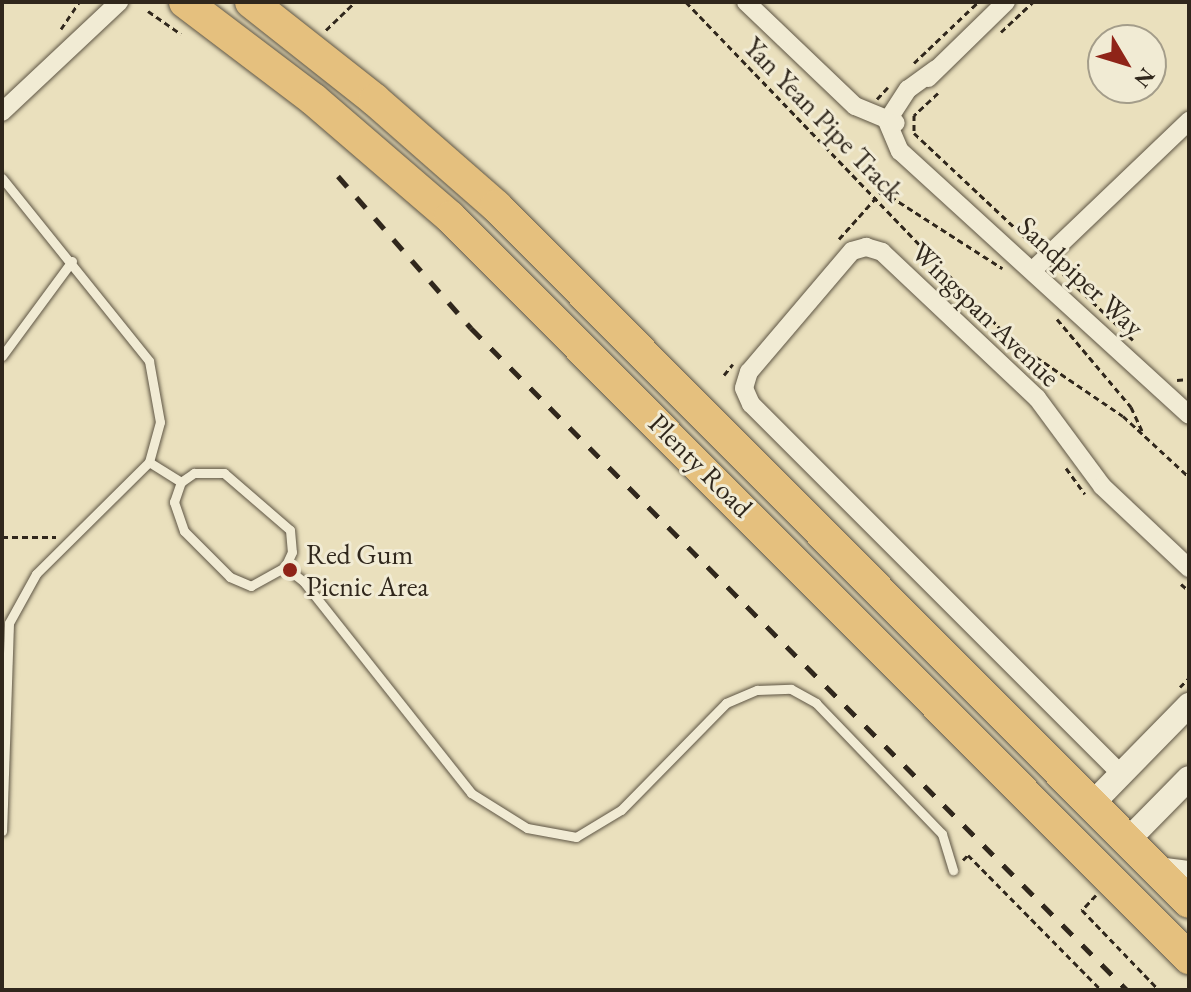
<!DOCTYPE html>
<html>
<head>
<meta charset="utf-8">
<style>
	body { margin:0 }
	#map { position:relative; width:1191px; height:992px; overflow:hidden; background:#eae0bd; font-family:"EB Garamond",serif }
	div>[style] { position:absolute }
	.path>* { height:3px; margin-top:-1.5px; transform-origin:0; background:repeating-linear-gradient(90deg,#30271c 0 6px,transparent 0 10px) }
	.roads { filter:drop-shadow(0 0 2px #5e5544) drop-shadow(0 0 2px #5e5544) }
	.lane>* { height:9px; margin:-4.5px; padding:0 4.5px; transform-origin:4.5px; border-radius:4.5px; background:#f1ebd4 }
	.street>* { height:18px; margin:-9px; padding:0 9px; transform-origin:9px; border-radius:9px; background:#f1ebd4 }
	.secondary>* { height:24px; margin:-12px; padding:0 12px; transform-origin:12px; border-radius:12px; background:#f1ebd4 }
	.highway>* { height:32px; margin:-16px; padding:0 16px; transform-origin:16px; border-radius:16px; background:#e5c07e }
	.rail>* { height:5px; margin-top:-2.5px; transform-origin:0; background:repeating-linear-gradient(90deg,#30271c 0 14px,transparent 0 28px) }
	.dots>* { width:22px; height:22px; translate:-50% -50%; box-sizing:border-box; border:4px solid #f1ebd4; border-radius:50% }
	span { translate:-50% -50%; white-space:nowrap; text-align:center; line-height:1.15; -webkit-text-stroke:6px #f1ebd4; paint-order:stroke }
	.street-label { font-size:28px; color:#30271c }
	.poi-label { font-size:28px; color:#30271c }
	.left { translate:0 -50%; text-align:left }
	.frame { position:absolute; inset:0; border:4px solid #30271c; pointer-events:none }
	.north { position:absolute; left:1087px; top:24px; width:80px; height:80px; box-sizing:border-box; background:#f1ebd4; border:2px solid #a49d8a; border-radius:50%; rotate:128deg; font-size:22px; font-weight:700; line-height:32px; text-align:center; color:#30271c }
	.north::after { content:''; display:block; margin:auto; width:28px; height:36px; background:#8f2418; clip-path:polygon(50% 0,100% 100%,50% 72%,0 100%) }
</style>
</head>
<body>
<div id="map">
	<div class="path">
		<i style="left:686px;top:2px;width:469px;rotate:46.1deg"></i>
		<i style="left:1011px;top:340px;width:135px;rotate:34.2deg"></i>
		<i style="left:1123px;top:416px;width:90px;rotate:42.7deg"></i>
		<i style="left:148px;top:11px;width:40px;rotate:34.9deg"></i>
		<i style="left:61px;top:29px;width:32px;rotate:-56deg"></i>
		<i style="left:326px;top:30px;width:40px;rotate:-44deg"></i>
		<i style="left:1001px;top:32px;width:44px;rotate:-43.2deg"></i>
		<i style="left:914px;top:63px;width:88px;rotate:-43.6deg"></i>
		<i style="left:938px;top:93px;width:33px;rotate:137deg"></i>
		<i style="left:914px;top:115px;width:18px;rotate:90deg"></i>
		<i style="left:914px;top:133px;width:156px;rotate:43.2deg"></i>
		<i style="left:1028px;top:240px;width:13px;rotate:-4deg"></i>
		<i style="left:877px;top:99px;width:16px;rotate:-47deg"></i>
		<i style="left:839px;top:239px;width:64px;rotate:-48.1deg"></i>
		<i style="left:882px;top:191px;width:143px;rotate:32.7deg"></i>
		<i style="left:1063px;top:266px;width:8px;rotate:90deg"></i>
		<i style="left:1063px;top:274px;width:96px;rotate:43.3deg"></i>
		<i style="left:1057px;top:319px;width:115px;rotate:49.9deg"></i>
		<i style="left:1131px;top:407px;width:29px;rotate:65deg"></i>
		<i style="left:724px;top:375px;width:14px;rotate:-51deg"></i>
		<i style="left:1177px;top:380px;width:12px;rotate:-5deg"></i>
		<i style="left:1066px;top:468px;width:32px;rotate:54deg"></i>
		<i style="left:2px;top:537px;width:54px"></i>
		<i style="left:1181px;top:584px;width:11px;rotate:41deg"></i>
		<i style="left:1180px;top:687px;width:13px;rotate:-45deg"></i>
		<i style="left:963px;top:860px;width:7px;rotate:-45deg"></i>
		<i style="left:968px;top:855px;width:190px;rotate:45.4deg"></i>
		<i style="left:1096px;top:895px;width:21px;rotate:133deg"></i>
		<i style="left:1082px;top:910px;width:111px;rotate:46.1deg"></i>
	</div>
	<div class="roads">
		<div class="lane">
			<i style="left:2px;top:178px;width:235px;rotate:51.2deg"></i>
			<i style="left:149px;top:361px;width:62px;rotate:79.8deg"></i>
			<i style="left:160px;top:422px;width:41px;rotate:105.4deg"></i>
			<i style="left:149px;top:462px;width:159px;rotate:135.3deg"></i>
			<i style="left:36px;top:574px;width:56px;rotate:118.9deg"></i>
			<i style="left:9px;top:623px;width:208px;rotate:91.9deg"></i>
			<i style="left:2px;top:356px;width:118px;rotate:-53.6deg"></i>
			<i style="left:149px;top:462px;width:38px;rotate:32deg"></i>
			<i style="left:194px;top:473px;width:30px"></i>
			<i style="left:224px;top:473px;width:87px;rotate:40.8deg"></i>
			<i style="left:290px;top:530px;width:22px;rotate:85deg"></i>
			<i style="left:292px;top:552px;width:17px;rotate:115deg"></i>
			<i style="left:285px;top:567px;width:39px;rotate:151deg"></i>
			<i style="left:251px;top:586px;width:23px;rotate:-157deg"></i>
			<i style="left:230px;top:577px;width:65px;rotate:-135deg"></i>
			<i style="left:184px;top:531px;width:31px;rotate:-109deg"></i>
			<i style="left:174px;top:502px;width:21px;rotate:-71deg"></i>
			<i style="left:181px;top:482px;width:16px;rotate:-35deg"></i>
			<i style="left:285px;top:567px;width:24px;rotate:38deg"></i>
			<i style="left:304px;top:582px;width:269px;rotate:51.6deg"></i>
			<i style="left:471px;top:793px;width:66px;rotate:32deg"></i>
			<i style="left:527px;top:828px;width:50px;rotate:10.4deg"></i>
			<i style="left:576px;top:837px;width:52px;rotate:-31deg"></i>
			<i style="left:621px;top:810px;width:150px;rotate:-45.5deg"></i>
			<i style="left:726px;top:703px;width:34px;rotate:-23deg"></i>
			<i style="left:757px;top:690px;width:34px;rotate:-2deg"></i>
			<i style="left:791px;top:689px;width:29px;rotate:29deg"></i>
			<i style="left:816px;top:703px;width:182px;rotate:46.1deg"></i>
			<i style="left:942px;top:834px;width:38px;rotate:73deg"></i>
		</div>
		<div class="street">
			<i style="left:746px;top:2px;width:151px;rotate:43.7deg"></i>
			<i style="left:855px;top:106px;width:44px;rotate:22.5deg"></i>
			<i style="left:936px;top:69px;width:34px;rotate:144deg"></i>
			<i style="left:908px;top:89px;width:38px;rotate:123deg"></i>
			<i style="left:887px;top:121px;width:33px;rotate:67deg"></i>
			<i style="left:900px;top:151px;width:391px;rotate:42.4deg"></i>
			<i style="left:928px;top:78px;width:109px;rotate:-44.3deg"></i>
			<i style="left:2px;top:112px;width:161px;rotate:-43.2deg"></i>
			<i style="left:1033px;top:270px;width:216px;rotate:-43.7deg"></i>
			<i style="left:1121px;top:774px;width:523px;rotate:-135deg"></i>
			<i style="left:751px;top:404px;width:17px;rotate:-114deg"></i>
			<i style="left:744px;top:388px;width:17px;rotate:-73deg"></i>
			<i style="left:749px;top:372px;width:159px;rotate:-49.6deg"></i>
			<i style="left:852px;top:251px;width:15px;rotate:-16deg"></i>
			<i style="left:866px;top:247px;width:17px;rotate:17deg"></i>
			<i style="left:882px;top:252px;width:213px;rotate:43.3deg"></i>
			<i style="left:1037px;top:398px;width:109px;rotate:53.5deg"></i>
			<i style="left:1102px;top:486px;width:120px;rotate:43.3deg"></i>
			<i style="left:1157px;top:866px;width:32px;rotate:7deg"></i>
		</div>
		<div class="secondary">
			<i style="left:1092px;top:804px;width:139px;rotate:-45.6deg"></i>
			<i style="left:1127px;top:841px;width:88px;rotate:-45.5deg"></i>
		</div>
		<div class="highway">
			<i style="left:185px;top:2px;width:161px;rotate:37.2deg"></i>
			<i style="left:313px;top:99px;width:181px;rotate:40.7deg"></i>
			<i style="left:450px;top:217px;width:1047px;rotate:45.08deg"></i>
			<i style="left:251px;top:2px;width:158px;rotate:38.3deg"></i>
			<i style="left:375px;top:100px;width:161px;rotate:41.2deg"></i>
			<i style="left:496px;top:206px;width:982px;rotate:45.12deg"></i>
		</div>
	</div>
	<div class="rail">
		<i style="left:338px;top:176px;width:202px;rotate:48.8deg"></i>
		<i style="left:471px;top:328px;width:932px;rotate:45.26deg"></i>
	</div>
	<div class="dots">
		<i style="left:290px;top:570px;background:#8f2418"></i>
	</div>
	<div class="street-label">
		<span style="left:824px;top:119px;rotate:46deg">Yan Yean Pipe Track</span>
		<span style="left:1081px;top:276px;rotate:43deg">Sandpiper Way</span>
		<span style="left:986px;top:314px;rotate:44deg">Wingspan Avenue</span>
		<span style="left:701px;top:465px;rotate:45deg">Plenty Road</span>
	</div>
	<div class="poi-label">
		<span class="left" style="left:306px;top:570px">Red Gum<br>Picnic Area</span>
	</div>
	<div class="frame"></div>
	<div class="north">N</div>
</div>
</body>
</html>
